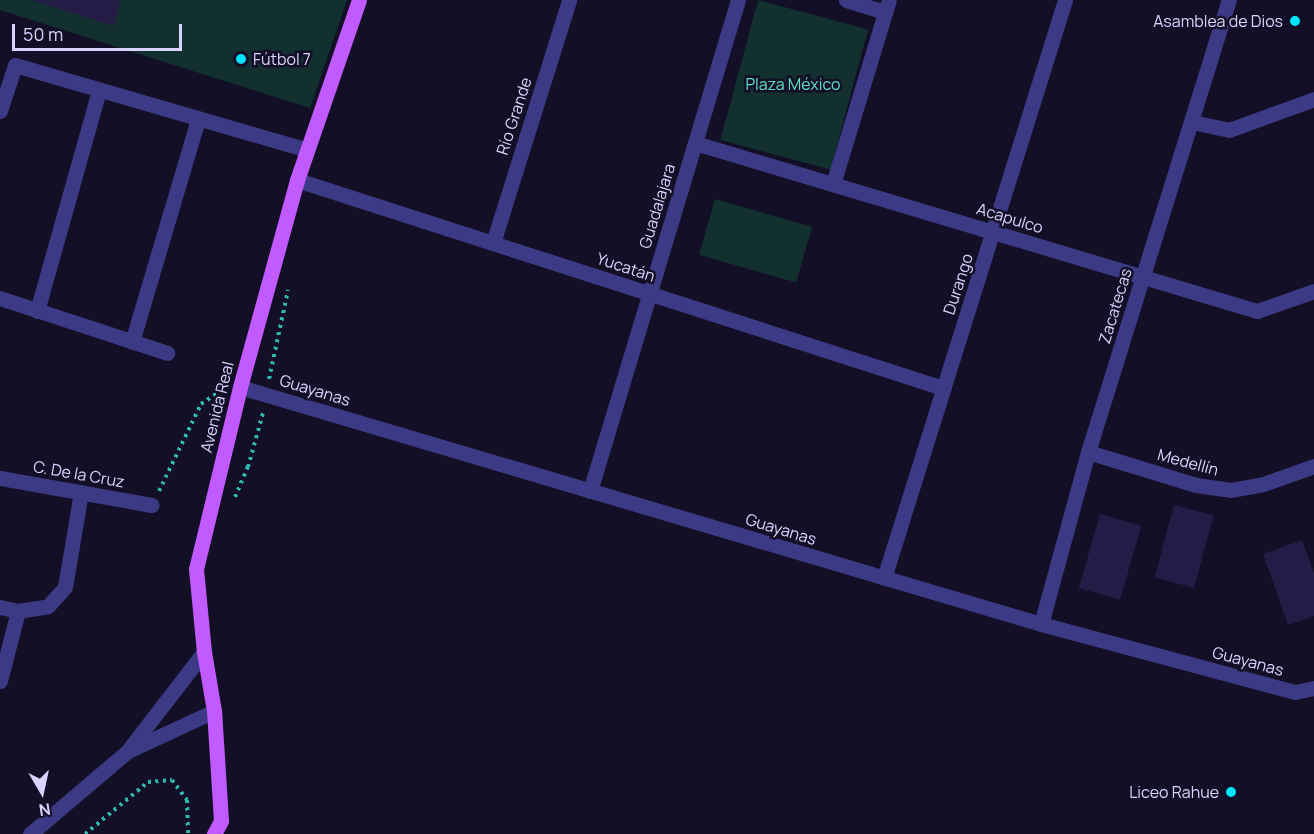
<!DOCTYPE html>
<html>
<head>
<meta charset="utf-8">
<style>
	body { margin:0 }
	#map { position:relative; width:1314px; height:834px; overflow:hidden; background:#130f26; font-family:Manrope,sans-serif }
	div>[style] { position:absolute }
	.green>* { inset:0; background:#12302f; transform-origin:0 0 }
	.building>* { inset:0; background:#241b47; transform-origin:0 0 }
	.path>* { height:4px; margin-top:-2px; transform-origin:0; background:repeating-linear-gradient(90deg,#2fb8b0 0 3px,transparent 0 7.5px) }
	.minor>* { height:15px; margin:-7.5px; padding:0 7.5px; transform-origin:7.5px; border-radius:7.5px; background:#3d3a85 }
	.tertiary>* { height:15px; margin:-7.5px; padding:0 7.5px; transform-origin:7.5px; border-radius:7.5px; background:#3d3a85 }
	.primary>* { height:15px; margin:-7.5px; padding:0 7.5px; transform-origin:7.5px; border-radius:7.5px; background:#c25bff }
	.dots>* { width:16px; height:16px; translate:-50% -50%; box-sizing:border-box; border:3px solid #130f26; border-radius:50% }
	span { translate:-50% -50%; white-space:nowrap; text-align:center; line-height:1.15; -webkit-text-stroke:5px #130f26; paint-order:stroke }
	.poi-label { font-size:16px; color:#d9d4ff }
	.right { translate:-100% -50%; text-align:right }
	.left { translate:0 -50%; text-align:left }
	.park-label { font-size:16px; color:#5fe0c0 }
	.street-label { font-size:16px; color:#d9d4ff }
	.north { position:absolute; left:12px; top:762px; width:60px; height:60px; -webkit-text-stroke:4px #130f26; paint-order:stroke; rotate:171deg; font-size:16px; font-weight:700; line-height:24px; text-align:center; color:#d9d4ff }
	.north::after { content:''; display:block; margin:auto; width:21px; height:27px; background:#d9d4ff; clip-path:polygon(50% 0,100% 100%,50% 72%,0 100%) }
	.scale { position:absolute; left:12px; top:24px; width:170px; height:27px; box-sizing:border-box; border:3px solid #d9d4ff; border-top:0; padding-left:8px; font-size:18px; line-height:21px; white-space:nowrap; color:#d9d4ff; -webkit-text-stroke:4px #130f26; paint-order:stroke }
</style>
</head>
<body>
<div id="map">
	<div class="green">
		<i style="clip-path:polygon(0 0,347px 0,310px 108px,0 10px)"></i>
		<i style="left:758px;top:0;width:114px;height:145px;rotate:15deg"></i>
		<i style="left:715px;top:199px;width:101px;height:58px;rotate:16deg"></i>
	</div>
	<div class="building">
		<i style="clip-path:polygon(32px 0,121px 0,114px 26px)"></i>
		<i style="left:1174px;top:505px;width:41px;height:75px;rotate:15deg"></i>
		<i style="left:1100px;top:514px;width:43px;height:77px;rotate:16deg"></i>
		<i style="clip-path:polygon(1302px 540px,1314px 573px,1314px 616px,1288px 625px,1263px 554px)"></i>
	</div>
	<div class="path">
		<i style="left:269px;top:379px;width:91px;rotate:-77.9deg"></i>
		<i style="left:159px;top:491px;width:97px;rotate:-64.2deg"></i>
		<i style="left:201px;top:404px;width:22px;rotate:-34deg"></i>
		<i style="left:235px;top:497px;width:33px;rotate:-67deg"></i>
		<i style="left:248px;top:467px;width:56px;rotate:-74.5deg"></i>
		<i style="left:85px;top:834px;width:82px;rotate:-39.5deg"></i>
		<i style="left:148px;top:782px;width:24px;rotate:-5deg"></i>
		<i style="left:172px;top:780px;width:25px;rotate:53deg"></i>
		<i style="left:187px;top:800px;width:34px;rotate:88deg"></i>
	</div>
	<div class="minor">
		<i style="left:846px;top:0;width:41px;rotate:17.1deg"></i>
		<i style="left:0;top:111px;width:48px;rotate:-71.9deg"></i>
		<i style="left:15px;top:65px;width:304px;rotate:16.2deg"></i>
		<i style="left:1192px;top:122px;width:38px;rotate:12deg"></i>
		<i style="left:1229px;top:130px;width:90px;rotate:-20deg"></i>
		<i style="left:695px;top:143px;width:587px;rotate:16.64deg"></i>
		<i style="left:1257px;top:311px;width:60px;rotate:-19.3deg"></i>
		<i style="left:297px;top:180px;width:679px;rotate:17.85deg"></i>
		<i style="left:833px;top:184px;width:192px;rotate:-73.1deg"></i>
		<i style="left:493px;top:243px;width:255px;rotate:-72.6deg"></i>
		<i style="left:0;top:298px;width:176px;rotate:18.2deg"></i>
		<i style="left:37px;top:311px;width:230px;rotate:-74.3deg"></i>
		<i style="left:132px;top:342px;width:233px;rotate:-73.5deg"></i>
		<i style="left:1088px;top:452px;width:113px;rotate:17deg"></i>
		<i style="left:1196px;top:485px;width:34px;rotate:8deg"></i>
		<i style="left:1230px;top:490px;width:34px;rotate:-10deg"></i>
		<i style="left:1263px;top:484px;width:54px;rotate:-19.4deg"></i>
		<i style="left:0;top:478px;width:154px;rotate:10.1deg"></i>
		<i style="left:590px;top:491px;width:513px;rotate:-73.23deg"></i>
		<i style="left:884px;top:578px;width:606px;rotate:-72.61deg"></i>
		<i style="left:0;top:607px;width:18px;rotate:13deg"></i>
		<i style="left:18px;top:611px;width:30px;rotate:-9deg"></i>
		<i style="left:48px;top:606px;width:25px;rotate:-48deg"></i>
		<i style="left:65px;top:587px;width:96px;rotate:-80.4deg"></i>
		<i style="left:1041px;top:624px;width:178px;rotate:-74.7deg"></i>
		<i style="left:1088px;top:452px;width:473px;rotate:-72.7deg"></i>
		<i style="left:0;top:681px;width:72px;rotate:-75.6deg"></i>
		<i style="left:129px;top:749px;width:123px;rotate:-52.3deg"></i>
		<i style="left:30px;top:834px;width:128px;rotate:-40.3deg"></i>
		<i style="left:128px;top:751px;width:95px;rotate:-24.9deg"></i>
	</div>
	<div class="tertiary">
		<i style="left:240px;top:387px;width:835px;rotate:16.48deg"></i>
		<i style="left:1041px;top:624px;width:263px;rotate:15deg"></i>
		<i style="left:1295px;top:692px;width:19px;rotate:-12deg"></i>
	</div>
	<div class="primary">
		<i style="left:214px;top:834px;width:15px;rotate:-62deg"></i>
		<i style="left:221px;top:821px;width:110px;rotate:-93.6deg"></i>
		<i style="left:214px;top:711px;width:60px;rotate:-99.6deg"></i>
		<i style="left:204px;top:652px;width:83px;rotate:-95.5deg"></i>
		<i style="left:196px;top:569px;width:187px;rotate:-76.4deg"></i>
		<i style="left:240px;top:387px;width:215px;rotate:-74.6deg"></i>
		<i style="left:297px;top:180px;width:190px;rotate:-71deg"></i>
	</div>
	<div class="dots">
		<i style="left:1295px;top:21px;background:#00e5ff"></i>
		<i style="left:241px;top:59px;background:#00e5ff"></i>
		<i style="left:1231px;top:792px;background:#00e5ff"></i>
	</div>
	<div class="poi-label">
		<span class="right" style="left:1283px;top:21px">Asamblea de Dios</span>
		<span class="left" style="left:253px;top:59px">Fútbol 7</span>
		<span class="right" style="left:1219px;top:792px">Liceo Rahue</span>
	</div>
	<div class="park-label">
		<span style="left:793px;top:84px">Plaza México</span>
	</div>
	<div class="street-label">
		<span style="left:514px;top:116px;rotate:-72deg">Río Grande</span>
		<span style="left:657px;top:206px;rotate:-73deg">Guadalajara</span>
		<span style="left:1010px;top:218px;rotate:17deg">Acapulco</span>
		<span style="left:626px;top:267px;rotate:18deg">Yucatán</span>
		<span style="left:958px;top:284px;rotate:-72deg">Durango</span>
		<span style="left:1115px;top:306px;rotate:-73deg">Zacatecas</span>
		<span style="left:315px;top:390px;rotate:17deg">Guayanas</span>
		<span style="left:217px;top:407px;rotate:-76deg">Avenida Real</span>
		<span style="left:1188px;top:462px;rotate:15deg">Medellín</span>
		<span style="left:79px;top:474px;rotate:10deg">C. De la Cruz</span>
		<span style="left:781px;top:529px;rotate:17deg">Guayanas</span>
		<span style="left:1248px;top:661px;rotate:15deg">Guayanas</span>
	</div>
	<div class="north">N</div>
	<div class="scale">50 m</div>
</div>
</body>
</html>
